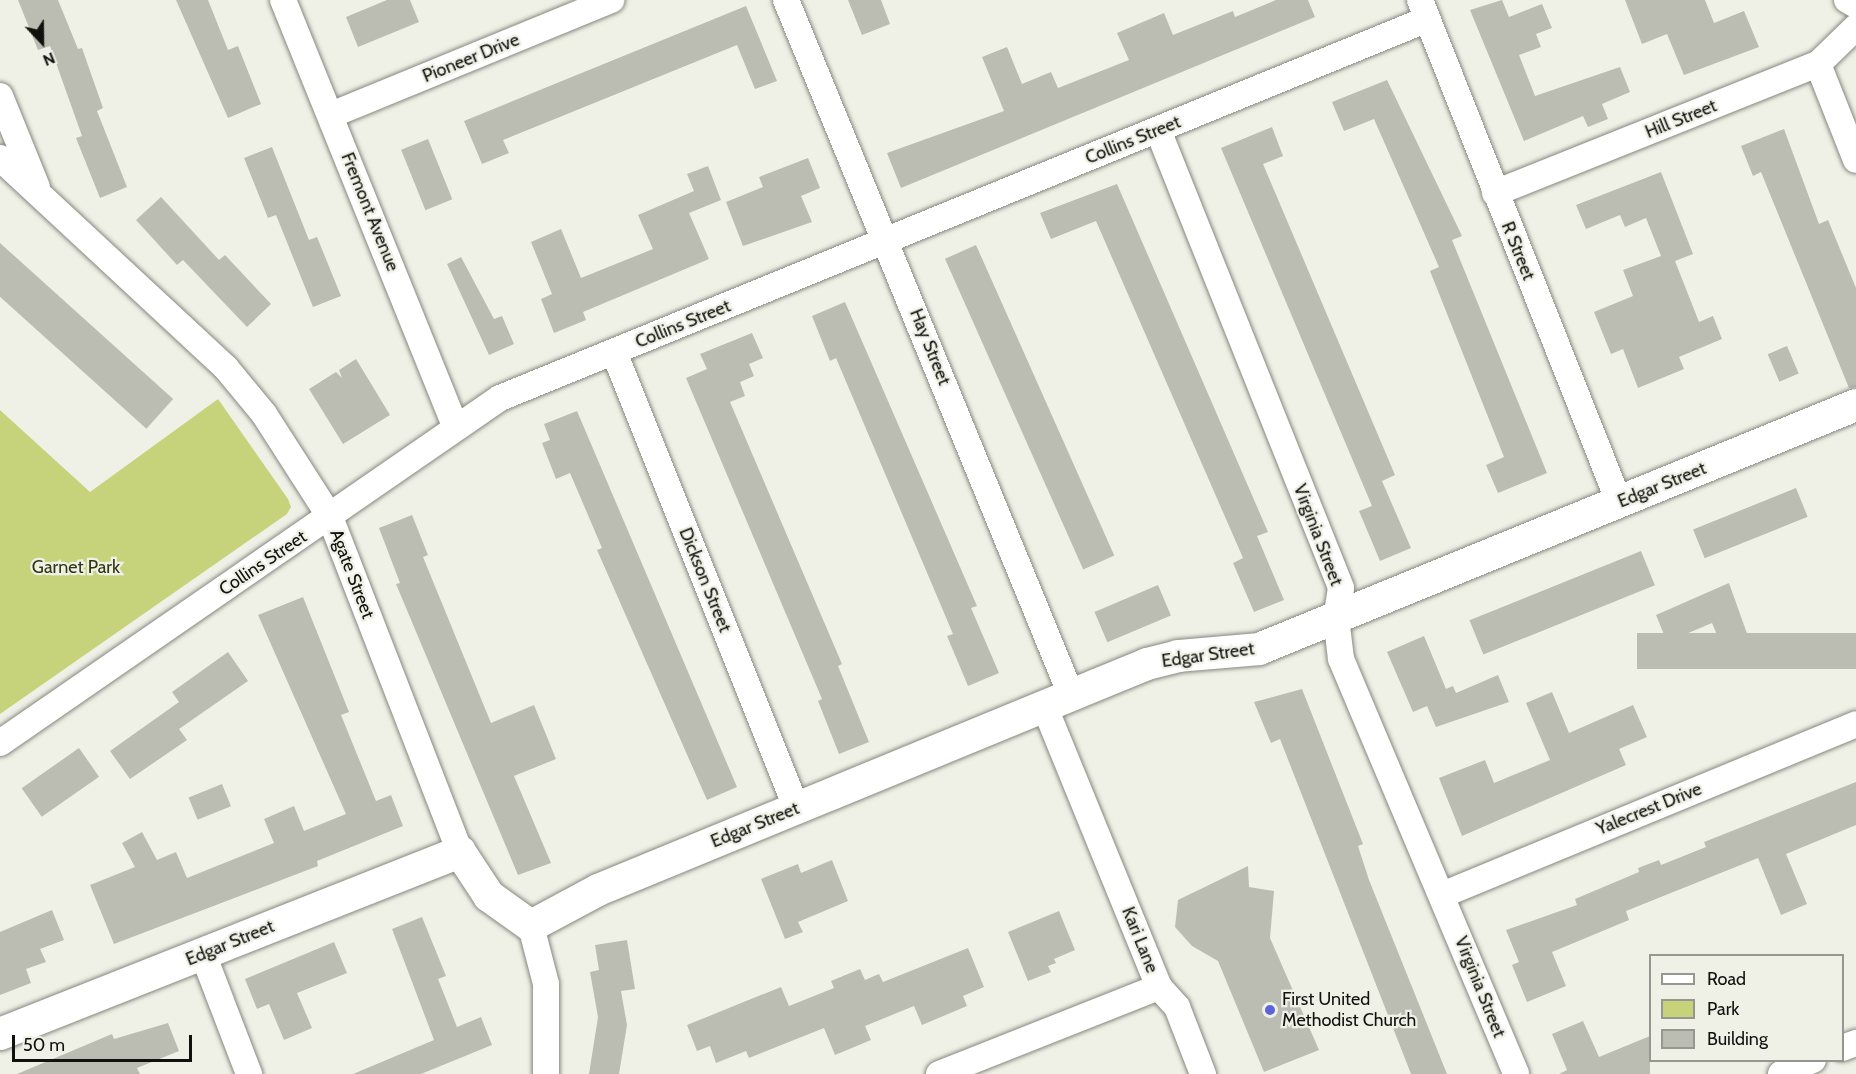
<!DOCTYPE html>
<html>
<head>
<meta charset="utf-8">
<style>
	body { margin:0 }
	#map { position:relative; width:1856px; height:1074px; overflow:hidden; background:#eff1e7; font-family:Cabin,sans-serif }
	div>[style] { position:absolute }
	.green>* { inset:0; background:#c6d37a }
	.building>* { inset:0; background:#bbbdb3; transform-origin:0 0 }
	.roads { filter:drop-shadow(0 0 2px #86877e) drop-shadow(0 0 2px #86877e) }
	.minor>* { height:26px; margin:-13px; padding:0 13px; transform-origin:13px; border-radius:13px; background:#fff }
	.tertiary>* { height:32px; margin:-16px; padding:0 16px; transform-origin:16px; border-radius:16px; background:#fff }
	.dots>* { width:16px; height:16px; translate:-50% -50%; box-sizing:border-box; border:3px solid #eff1e7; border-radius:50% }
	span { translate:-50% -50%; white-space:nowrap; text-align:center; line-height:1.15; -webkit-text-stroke:4.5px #eff1e7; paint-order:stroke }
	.street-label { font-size:18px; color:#11110e }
	.park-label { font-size:18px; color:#31360f }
	.poi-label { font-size:18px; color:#11110e }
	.left { translate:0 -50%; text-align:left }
	.legend { position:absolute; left:1649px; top:954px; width:195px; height:108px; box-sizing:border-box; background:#eff1e7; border:2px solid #969790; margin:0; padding:8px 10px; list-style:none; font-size:18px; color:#11110e }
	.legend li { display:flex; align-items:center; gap:12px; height:30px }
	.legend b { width:30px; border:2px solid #969790 }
	.north { position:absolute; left:12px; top:12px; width:60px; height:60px; -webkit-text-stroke:4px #eff1e7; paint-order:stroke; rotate:158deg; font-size:16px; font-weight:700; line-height:24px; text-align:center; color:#11110e }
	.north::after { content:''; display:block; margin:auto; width:21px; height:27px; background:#11110e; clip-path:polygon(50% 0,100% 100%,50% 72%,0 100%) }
	.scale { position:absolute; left:12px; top:1035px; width:180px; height:27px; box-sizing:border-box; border:3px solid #11110e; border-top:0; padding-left:8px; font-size:18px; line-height:21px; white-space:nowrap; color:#11110e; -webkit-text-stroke:4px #eff1e7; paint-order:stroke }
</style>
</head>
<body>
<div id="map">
	<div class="green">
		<i style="clip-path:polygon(218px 399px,288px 499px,291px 507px,287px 514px,0 714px,0 410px,90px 492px)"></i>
	</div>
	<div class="building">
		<i style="clip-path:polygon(18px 0,58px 0,78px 49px,82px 48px,103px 108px,97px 111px,127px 187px,100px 198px,76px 138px,82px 136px,50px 46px,38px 50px)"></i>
		<i style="clip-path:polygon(176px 0,208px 0,228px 50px,238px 46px,261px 104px,228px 118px)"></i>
		<i style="clip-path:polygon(387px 0,410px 0,419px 22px,358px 47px,346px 17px)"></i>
		<i style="clip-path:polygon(848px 0,881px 0,890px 24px,862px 35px)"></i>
		<i style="clip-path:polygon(1276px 0,1308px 0,1315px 17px,901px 188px,887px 153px,1004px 111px,982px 57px,1007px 47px,1022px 84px,1051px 72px,1058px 88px,1129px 60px,1117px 33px,1164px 13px,1173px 35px,1233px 11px,1235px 17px)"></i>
		<i style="clip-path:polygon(1502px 0,1509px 17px,1542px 4px,1552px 28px,1536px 34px,1541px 47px,1519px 55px,1535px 96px,1620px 67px,1630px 92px,1602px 104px,1608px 119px,1588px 127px,1583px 116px,1524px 141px,1470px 10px)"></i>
		<i style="clip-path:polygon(1625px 0,1705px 0,1714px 23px,1744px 11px,1759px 47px,1684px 75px,1667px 34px,1642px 44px)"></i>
		<i style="clip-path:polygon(746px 6px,777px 81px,755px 89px,737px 45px,503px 140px,509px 153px,482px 164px,464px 121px)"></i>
		<i style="clip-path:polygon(1387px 80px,1462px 236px,1452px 240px,1547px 473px,1498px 493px,1486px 465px,1504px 457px,1430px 271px,1439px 267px,1374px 119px,1344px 131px,1332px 102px)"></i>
		<i style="clip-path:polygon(1272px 127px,1283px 156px,1263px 164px,1395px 475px,1382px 481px,1411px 548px,1380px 561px,1359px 511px,1372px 506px,1221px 148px)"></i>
		<i style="clip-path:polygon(1784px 129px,1819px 224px,1828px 220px,1856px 288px,1856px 387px,1849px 388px,1761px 172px,1753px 176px,1741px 146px)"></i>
		<i style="left:428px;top:139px;width:65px;height:29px;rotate:68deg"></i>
		<i style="clip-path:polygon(272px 147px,309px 240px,317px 237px,341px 296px,313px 307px,276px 215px,268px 218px,244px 158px)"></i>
		<i style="clip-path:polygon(808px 158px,820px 188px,801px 196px,812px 222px,743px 246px,726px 202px,763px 187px,759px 177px)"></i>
		<i style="clip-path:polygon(708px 166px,721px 200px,689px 213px,709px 259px,583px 312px,586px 320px,554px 333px,541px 299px,552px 294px,531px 242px,561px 229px,581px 278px,653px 249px,638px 215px,694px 191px,687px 174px)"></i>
		<i style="clip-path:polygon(1661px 172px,1693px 254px,1675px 261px,1699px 322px,1713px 316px,1722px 339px,1679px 357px,1684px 369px,1638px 388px,1623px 349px,1611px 354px,1594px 312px,1633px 296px,1623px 270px,1661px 256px,1646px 218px,1625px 227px,1620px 215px,1586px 229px,1576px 205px)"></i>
		<i style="clip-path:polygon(1117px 184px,1268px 532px,1257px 536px,1284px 600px,1254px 612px,1233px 563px,1243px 558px,1096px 221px,1051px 239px,1040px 213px)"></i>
		<i style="clip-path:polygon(161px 197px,219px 260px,225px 255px,271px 304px,247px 327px,183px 260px,177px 265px,136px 220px)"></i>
		<i style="left:0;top:243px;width:233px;height:40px;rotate:42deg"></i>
		<i style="left:976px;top:245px;width:340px;height:34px;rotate:66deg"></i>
		<i style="clip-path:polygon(461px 257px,494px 319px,502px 316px,514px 344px,489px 355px,447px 264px)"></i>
		<i style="clip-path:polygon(845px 302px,977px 606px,971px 608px,999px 673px,968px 686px,947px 636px,953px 634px,836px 358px,830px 361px,812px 316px)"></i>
		<i style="clip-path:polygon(752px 333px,763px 358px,749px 364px,754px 376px,740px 382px,745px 396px,730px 402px,842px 664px,838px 666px,869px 742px,839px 754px,818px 701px,822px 699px,686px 378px,707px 369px,700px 354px)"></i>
		<i style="left:1787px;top:346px;width:30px;height:21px;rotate:67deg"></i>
		<i style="clip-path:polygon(356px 359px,390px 415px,343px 444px,309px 389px,336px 372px,342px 378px,339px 370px)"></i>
		<i style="clip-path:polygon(577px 411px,737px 787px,707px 800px,597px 550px,602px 548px,570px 473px,556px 479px,542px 443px,550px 440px,544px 424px)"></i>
		<i style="left:1796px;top:488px;width:31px;height:111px;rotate:68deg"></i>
		<i style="clip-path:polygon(412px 515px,428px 555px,423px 557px,491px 723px,534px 705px,556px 759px,514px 776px,551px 863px,518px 875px,396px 584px,400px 583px,379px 528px)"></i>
		<i style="left:1641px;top:551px;width:37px;height:185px;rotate:68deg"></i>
		<i style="clip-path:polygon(1729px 583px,1750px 642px,1724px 652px,1712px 623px,1667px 642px,1656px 615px)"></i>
		<i style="left:1158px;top:585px;width:33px;height:69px;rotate:67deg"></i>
		<i style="clip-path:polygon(303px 597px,349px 712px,341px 715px,376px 801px,391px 795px,403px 826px,317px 861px,318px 866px,114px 944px,90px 885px,135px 867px,122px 843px,142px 832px,157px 860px,176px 852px,187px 878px,274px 843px,264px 819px,294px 806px,304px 831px,346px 814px,258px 615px)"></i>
		<i style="left:1856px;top:633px;width:36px;height:219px;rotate:90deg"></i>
		<i style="clip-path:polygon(1424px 636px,1446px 689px,1453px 686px,1456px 693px,1498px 675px,1509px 702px,1436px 727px,1427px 706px,1413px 712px,1387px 652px)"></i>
		<i style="clip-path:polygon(228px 652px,248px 681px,179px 729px,187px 740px,130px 779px,110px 751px,179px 702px,172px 692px)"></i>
		<i style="clip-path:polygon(1302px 689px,1363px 844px,1358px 846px,1369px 880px,1447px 1074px,1411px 1074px,1280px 739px,1271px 743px,1254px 702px)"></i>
		<i style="clip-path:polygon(1552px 692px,1569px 733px,1633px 705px,1647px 737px,1619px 749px,1626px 765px,1462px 836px,1439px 778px,1485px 760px,1494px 783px,1550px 760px,1526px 703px)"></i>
		<i style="left:79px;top:748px;width:35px;height:70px;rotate:55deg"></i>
		<i style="clip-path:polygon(1856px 782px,1856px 825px,1786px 854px,1807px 904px,1781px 915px,1758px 858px,1626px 911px,1629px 920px,1552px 952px,1566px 986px,1527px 1002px,1512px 965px,1519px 962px,1506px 930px,1577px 905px,1575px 899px,1639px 872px,1638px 868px,1659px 860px,1661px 865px,1706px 847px,1704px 842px)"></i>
		<i style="left:222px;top:784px;width:24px;height:36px;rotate:68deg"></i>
		<i style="clip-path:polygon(832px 860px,848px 901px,798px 922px,803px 932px,785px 939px,761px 879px,798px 864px,801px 873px)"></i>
		<i style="clip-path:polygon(1248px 866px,1249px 887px,1274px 891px,1270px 938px,1319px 1050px,1264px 1072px,1218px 961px,1192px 946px,1175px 927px,1178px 900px)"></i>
		<i style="clip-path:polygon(52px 910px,64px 940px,40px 949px,46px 962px,26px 969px,31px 983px,0 995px,0 932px)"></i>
		<i style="clip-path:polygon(1059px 911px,1075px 950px,1054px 959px,1056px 963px,1048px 966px,1051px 972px,1028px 981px,1008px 932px)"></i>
		<i style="clip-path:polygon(422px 917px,446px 976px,438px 979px,457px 1027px,481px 1017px,492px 1045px,421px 1074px,353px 1074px,434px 1040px,392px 929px)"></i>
		<i style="clip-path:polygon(627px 940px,635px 989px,621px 991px,627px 1025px,619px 1074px,589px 1074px,598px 1017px,590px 972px,599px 970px,595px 945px)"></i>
		<i style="clip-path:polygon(334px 942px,347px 973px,297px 993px,312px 1028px,284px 1040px,269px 1004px,257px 1009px,245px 979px)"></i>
		<i style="clip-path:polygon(968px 948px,984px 987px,963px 996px,967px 1006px,922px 1025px,914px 1006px,865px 1026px,871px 1040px,835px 1055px,824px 1028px,749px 1058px,746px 1051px,716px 1063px,710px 1046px,697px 1051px,687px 1025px,781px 987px,789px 1006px,834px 988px,831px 981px,860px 969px,865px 980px,879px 974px,883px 982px)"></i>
		<i style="clip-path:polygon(1583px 1021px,1599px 1057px,1650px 1036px,1650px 1074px,1559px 1074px,1567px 1070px,1552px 1034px)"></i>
		<i style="clip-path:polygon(168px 1023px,179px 1051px,137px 1068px,140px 1074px,17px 1074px,112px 1034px,114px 1039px)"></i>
	</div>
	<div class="roads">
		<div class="minor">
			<i style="left:283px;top:0;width:458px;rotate:68deg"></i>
			<i style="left:786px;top:0;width:751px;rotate:67.7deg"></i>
			<i style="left:1420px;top:0;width:540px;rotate:68.38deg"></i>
			<i style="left:1847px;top:0;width:10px;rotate:29deg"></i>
			<i style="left:1818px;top:64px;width:103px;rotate:68.4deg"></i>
			<i style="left:0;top:96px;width:98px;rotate:67.9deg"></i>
			<i style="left:331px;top:115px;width:303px;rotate:-22.3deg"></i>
			<i style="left:1158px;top:130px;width:493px;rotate:68.2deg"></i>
			<i style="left:1341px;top:588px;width:30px;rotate:99deg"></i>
			<i style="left:1336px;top:618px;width:41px;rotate:83deg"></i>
			<i style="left:1341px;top:659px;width:450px;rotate:67.1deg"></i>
			<i style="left:0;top:158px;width:309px;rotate:42.9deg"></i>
			<i style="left:226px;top:368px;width:60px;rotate:50.4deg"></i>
			<i style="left:264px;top:414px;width:122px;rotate:57.3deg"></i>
			<i style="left:330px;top:517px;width:359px;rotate:68.8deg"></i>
			<i style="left:1495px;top:193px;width:348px;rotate:-21.8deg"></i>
			<i style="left:1818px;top:64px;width:53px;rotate:-44.2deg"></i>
			<i style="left:614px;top:352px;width:492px;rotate:68.2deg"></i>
			<i style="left:0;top:743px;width:607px;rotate:-34.61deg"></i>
			<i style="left:500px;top:398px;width:1002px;rotate:-22.22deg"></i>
			<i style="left:1442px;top:895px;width:448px;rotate:-22.4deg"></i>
			<i style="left:531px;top:926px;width:60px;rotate:75.5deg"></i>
			<i style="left:546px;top:984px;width:90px;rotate:90deg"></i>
			<i style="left:203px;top:954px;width:129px;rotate:69deg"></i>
			<i style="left:1159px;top:987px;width:27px;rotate:48deg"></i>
			<i style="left:1177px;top:1007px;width:72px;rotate:68.8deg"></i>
			<i style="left:1842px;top:1048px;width:15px;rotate:-20deg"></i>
			<i style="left:939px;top:1074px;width:237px;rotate:-21.6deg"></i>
			<i style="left:1159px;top:987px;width:302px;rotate:-112.2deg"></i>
			<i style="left:1781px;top:1074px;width:35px;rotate:-24deg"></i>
		</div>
		<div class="tertiary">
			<i style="left:0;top:1034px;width:495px;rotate:-21.6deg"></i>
			<i style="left:460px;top:852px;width:53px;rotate:56.6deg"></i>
			<i style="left:489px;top:896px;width:52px;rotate:35.5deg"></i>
			<i style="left:531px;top:926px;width:76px;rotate:-28.2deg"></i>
			<i style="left:598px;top:890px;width:594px;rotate:-22.37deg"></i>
			<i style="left:1147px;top:664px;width:32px;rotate:-14deg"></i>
			<i style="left:1178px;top:656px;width:81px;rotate:-4.9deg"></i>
			<i style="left:1259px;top:649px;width:645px;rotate:-22.23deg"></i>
		</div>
	</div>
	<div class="dots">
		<i style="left:1270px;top:1010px;background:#5d63db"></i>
	</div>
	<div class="street-label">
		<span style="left:471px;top:58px;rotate:-22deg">Pioneer Drive</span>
		<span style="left:1681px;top:119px;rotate:-22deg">Hill Street</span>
		<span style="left:1133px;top:140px;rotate:-22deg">Collins Street</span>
		<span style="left:370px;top:212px;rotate:68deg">Fremont Avenue</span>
		<span style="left:1518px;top:251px;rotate:68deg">R Street</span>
		<span style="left:683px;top:324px;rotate:-22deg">Collins Street</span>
		<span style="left:930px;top:347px;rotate:68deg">Hay Street</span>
		<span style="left:1662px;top:485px;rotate:-22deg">Edgar Street</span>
		<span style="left:1318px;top:535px;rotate:69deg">Virginia Street</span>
		<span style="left:263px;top:563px;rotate:-34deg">Collins Street</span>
		<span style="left:352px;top:574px;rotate:69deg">Agate Street</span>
		<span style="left:705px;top:580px;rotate:68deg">Dickson Street</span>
		<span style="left:1208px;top:655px;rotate:-8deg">Edgar Street</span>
		<span style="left:1649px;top:809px;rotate:-22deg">Yalecrest Drive</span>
		<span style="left:755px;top:825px;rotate:-22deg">Edgar Street</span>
		<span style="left:1140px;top:940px;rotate:68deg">Kari Lane</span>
		<span style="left:230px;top:943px;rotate:-22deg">Edgar Street</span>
		<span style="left:1480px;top:987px;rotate:68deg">Virginia Street</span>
	</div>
	<div class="park-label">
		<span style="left:76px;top:567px">Garnet Park</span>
	</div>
	<div class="poi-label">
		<span class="left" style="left:1282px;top:1010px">First United<br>Methodist Church</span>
	</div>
	<ul class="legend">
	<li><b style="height:8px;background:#fff"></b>Road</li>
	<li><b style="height:16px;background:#c6d37a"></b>Park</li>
	<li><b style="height:16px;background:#bbbdb3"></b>Building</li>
	</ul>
	<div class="north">N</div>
	<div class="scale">50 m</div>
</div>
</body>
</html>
